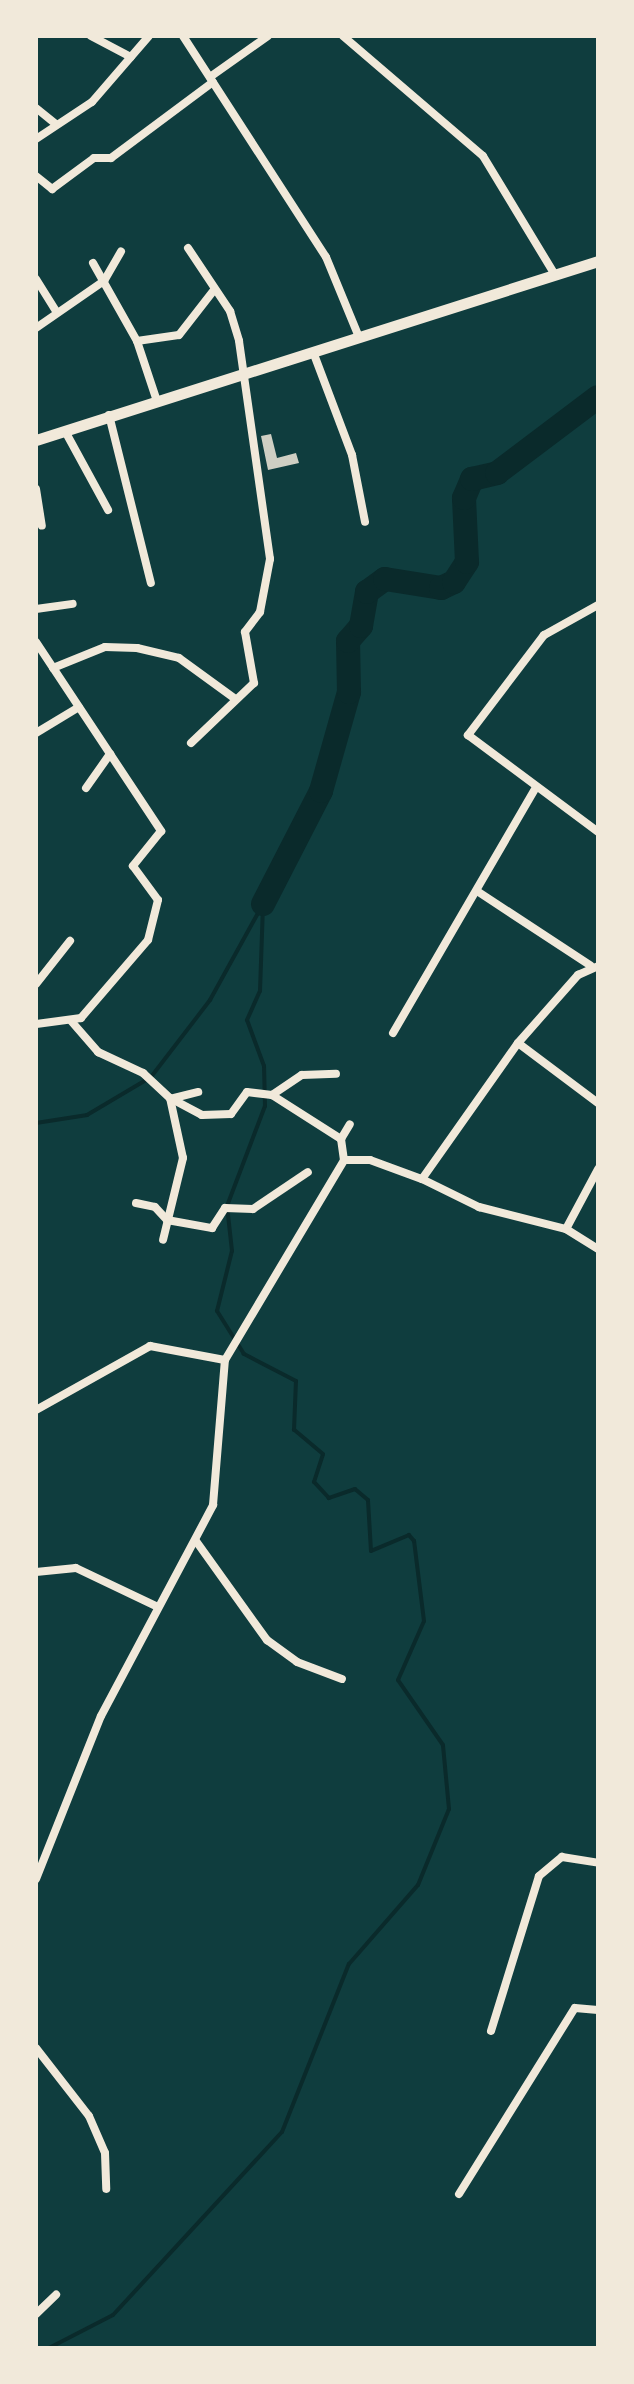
<!DOCTYPE html>
<html>
<head>
<meta charset="utf-8">
<style>
	body { margin:0 }
	#map { position:relative; width:634px; height:2384px; overflow:hidden; background:#0f3d3e; font-family:"Varela Round",sans-serif }
	div>[style] { position:absolute }
	.stream>* { height:4px; margin:-2px; padding:0 2px; transform-origin:2px; border-radius:2px; background:#0a2a2b }
	.river>* { height:24px; margin:-12px; padding:0 12px; transform-origin:12px; border-radius:12px; background:#0a2a2b }
	.building>* { inset:0; background:#cfcfc3 }
	.minor>* { height:8px; margin:-4px; padding:0 4px; transform-origin:4px; border-radius:4px; background:#f1e9da }
	.tertiary>* { height:11px; margin:-5.5px; padding:0 5.5px; transform-origin:5.5px; border-radius:5.5px; background:#f1e9da }
	span { translate:-50% -50%; white-space:nowrap; text-align:center; line-height:1.15; -webkit-text-stroke:8px #f1e9da; paint-order:stroke }
	.frame { position:absolute; inset:0; border:38px solid #f1e9da; pointer-events:none }
</style>
</head>
<body>
<div id="map">
	<div class="stream">
		<i style="left:36px;top:1123px;width:52px;rotate:-8.9deg"></i>
		<i style="left:87px;top:1115px;width:74px;rotate:-30.7deg"></i>
		<i style="left:151px;top:1077px;width:97px;rotate:-52.5deg"></i>
		<i style="left:210px;top:1000px;width:110px;rotate:-61.1deg"></i>
		<i style="left:49px;top:2348px;width:72px;rotate:-27.3deg"></i>
		<i style="left:113px;top:2315px;width:249px;rotate:-47.3deg"></i>
		<i style="left:282px;top:2132px;width:181px;rotate:-68.3deg"></i>
		<i style="left:349px;top:1964px;width:105px;rotate:-48.9deg"></i>
		<i style="left:418px;top:1885px;width:82px;rotate:-67.8deg"></i>
		<i style="left:449px;top:1809px;width:64px;rotate:-95.4deg"></i>
		<i style="left:443px;top:1745px;width:79px;rotate:-124.7deg"></i>
		<i style="left:398px;top:1680px;width:64px;rotate:-66.2deg"></i>
		<i style="left:424px;top:1621px;width:81px;rotate:-97.1deg"></i>
		<i style="left:414px;top:1541px;width:8px;rotate:-130deg"></i>
		<i style="left:409px;top:1535px;width:41px;rotate:157.2deg"></i>
		<i style="left:371px;top:1551px;width:51px;rotate:-93.4deg"></i>
		<i style="left:368px;top:1500px;width:17px;rotate:-140deg"></i>
		<i style="left:355px;top:1489px;width:28px;rotate:161deg"></i>
		<i style="left:329px;top:1498px;width:22px;rotate:-133deg"></i>
		<i style="left:314px;top:1482px;width:29px;rotate:-72deg"></i>
		<i style="left:323px;top:1454px;width:38px;rotate:-140deg"></i>
		<i style="left:294px;top:1430px;width:49px;rotate:-87.7deg"></i>
		<i style="left:296px;top:1381px;width:59px;rotate:-152.6deg"></i>
		<i style="left:244px;top:1354px;width:51px;rotate:-122.1deg"></i>
		<i style="left:217px;top:1311px;width:62px;rotate:-76deg"></i>
		<i style="left:232px;top:1251px;width:45px;rotate:-96.3deg"></i>
		<i style="left:227px;top:1206px;width:107px;rotate:-69.2deg"></i>
		<i style="left:265px;top:1106px;width:40px;rotate:-91.4deg"></i>
		<i style="left:264px;top:1066px;width:49px;rotate:-110.3deg"></i>
		<i style="left:247px;top:1020px;width:32px;rotate:-66deg"></i>
		<i style="left:260px;top:991px;width:87px;rotate:-88deg"></i>
	</div>
	<div class="river">
		<i style="left:263px;top:904px;width:127px;rotate:-62.8deg"></i>
		<i style="left:321px;top:791px;width:103px;rotate:-74.2deg"></i>
		<i style="left:349px;top:692px;width:51px;rotate:-91.1deg"></i>
		<i style="left:348px;top:641px;width:20px;rotate:-49deg"></i>
		<i style="left:361px;top:626px;width:35px;rotate:-80deg"></i>
		<i style="left:367px;top:592px;width:22px;rotate:-36deg"></i>
		<i style="left:385px;top:579px;width:57px;rotate:9.1deg"></i>
		<i style="left:441px;top:588px;width:14px;rotate:-25deg"></i>
		<i style="left:454px;top:582px;width:24px;rotate:-57deg"></i>
		<i style="left:467px;top:562px;width:64px;rotate:-92.7deg"></i>
		<i style="left:464px;top:498px;width:21px;rotate:-67deg"></i>
		<i style="left:472px;top:479px;width:26px;rotate:-13deg"></i>
		<i style="left:497px;top:473px;width:126px;rotate:-37deg"></i>
	</div>
	<div class="building">
		<i style="clip-path:polygon(271px 434px,277px 458px,296px 453px,299px 463px,268px 470px,261px 436px)"></i>
	</div>
	<div class="minor">
		<i style="left:91px;top:36px;width:45px;rotate:27.7deg"></i>
		<i style="left:183px;top:36px;width:263px;rotate:57.1deg"></i>
		<i style="left:326px;top:257px;width:87px;rotate:67.6deg"></i>
		<i style="left:343px;top:36px;width:184px;rotate:40.6deg"></i>
		<i style="left:483px;top:156px;width:139px;rotate:58.8deg"></i>
		<i style="left:210px;top:77px;width:71px;rotate:-35.3deg"></i>
		<i style="left:36px;top:108px;width:26px;rotate:39deg"></i>
		<i style="left:36px;top:139px;width:67px;rotate:-33.5deg"></i>
		<i style="left:92px;top:102px;width:87px;rotate:-49.2deg"></i>
		<i style="left:36px;top:176px;width:21px;rotate:39deg"></i>
		<i style="left:52px;top:189px;width:52px;rotate:-36.4deg"></i>
		<i style="left:94px;top:158px;width:17px"></i>
		<i style="left:111px;top:158px;width:127px;rotate:-36.7deg"></i>
		<i style="left:188px;top:248px;width:76px;rotate:56.3deg"></i>
		<i style="left:230px;top:311px;width:31px;rotate:73deg"></i>
		<i style="left:239px;top:341px;width:220px;rotate:81.9deg"></i>
		<i style="left:270px;top:559px;width:54px;rotate:100.7deg"></i>
		<i style="left:260px;top:612px;width:25px;rotate:127deg"></i>
		<i style="left:245px;top:632px;width:52px;rotate:80deg"></i>
		<i style="left:254px;top:683px;width:87px;rotate:136.4deg"></i>
		<i style="left:93px;top:263px;width:90px;rotate:60.6deg"></i>
		<i style="left:137px;top:341px;width:60px;rotate:71.6deg"></i>
		<i style="left:36px;top:279px;width:39px;rotate:58deg"></i>
		<i style="left:36px;top:328px;width:83px;rotate:-34.7deg"></i>
		<i style="left:104px;top:281px;width:34px;rotate:-60deg"></i>
		<i style="left:137px;top:341px;width:42px;rotate:-8.1deg"></i>
		<i style="left:179px;top:335px;width:57px;rotate:-52.1deg"></i>
		<i style="left:315px;top:357px;width:105px;rotate:69.3deg"></i>
		<i style="left:352px;top:455px;width:68px;rotate:79deg"></i>
		<i style="left:109px;top:415px;width:173px;rotate:76deg"></i>
		<i style="left:65px;top:431px;width:90px;rotate:61.4deg"></i>
		<i style="left:36px;top:489px;width:37px;rotate:81deg"></i>
		<i style="left:598px;top:605px;width:62px;rotate:150.9deg"></i>
		<i style="left:544px;top:635px;width:126px;rotate:127.2deg"></i>
		<i style="left:468px;top:735px;width:162px;rotate:36.7deg"></i>
		<i style="left:36px;top:609px;width:37px;rotate:-8deg"></i>
		<i style="left:36px;top:642px;width:227px;rotate:56.5deg"></i>
		<i style="left:161px;top:831px;width:45px;rotate:128.7deg"></i>
		<i style="left:133px;top:866px;width:42px;rotate:53.7deg"></i>
		<i style="left:158px;top:900px;width:41px;rotate:104deg"></i>
		<i style="left:148px;top:940px;width:103px;rotate:130.7deg"></i>
		<i style="left:81px;top:1018px;width:45px;rotate:172.4deg"></i>
		<i style="left:53px;top:668px;width:56px;rotate:-22deg"></i>
		<i style="left:105px;top:647px;width:32px;rotate:2deg"></i>
		<i style="left:137px;top:648px;width:43px;rotate:13.4deg"></i>
		<i style="left:179px;top:658px;width:68px;rotate:36deg"></i>
		<i style="left:36px;top:733px;width:50px;rotate:-31.2deg"></i>
		<i style="left:86px;top:788px;width:42px;rotate:-54.8deg"></i>
		<i style="left:477px;top:891px;width:136px;rotate:33.3deg"></i>
		<i style="left:36px;top:984px;width:55px;rotate:-51.7deg"></i>
		<i style="left:72px;top:1022px;width:40px;rotate:49deg"></i>
		<i style="left:98px;top:1052px;width:50px;rotate:25deg"></i>
		<i style="left:143px;top:1073px;width:37px;rotate:43deg"></i>
		<i style="left:170px;top:1098px;width:61px;rotate:77.8deg"></i>
		<i style="left:183px;top:1158px;width:84px;rotate:103.7deg"></i>
		<i style="left:393px;top:1033px;width:282px;rotate:-59.8deg"></i>
		<i style="left:518px;top:1043px;width:100px;rotate:36.9deg"></i>
		<i style="left:272px;top:1095px;width:82px;rotate:32.5deg"></i>
		<i style="left:341px;top:1139px;width:21px;rotate:82deg"></i>
		<i style="left:344px;top:1160px;width:26px"></i>
		<i style="left:370px;top:1160px;width:55px;rotate:20.1deg"></i>
		<i style="left:422px;top:1179px;width:166px;rotate:-54.8deg"></i>
		<i style="left:518px;top:1043px;width:91px;rotate:-48.6deg"></i>
		<i style="left:578px;top:975px;width:22px;rotate:-24deg"></i>
		<i style="left:170px;top:1098px;width:36px;rotate:28deg"></i>
		<i style="left:202px;top:1115px;width:29px;rotate:-2deg"></i>
		<i style="left:231px;top:1114px;width:27px;rotate:-54deg"></i>
		<i style="left:247px;top:1092px;width:25px;rotate:7deg"></i>
		<i style="left:272px;top:1095px;width:36px;rotate:-34deg"></i>
		<i style="left:302px;top:1075px;width:34px;rotate:-2deg"></i>
		<i style="left:174px;top:1098px;width:25px;rotate:-14deg"></i>
		<i style="left:341px;top:1139px;width:17px;rotate:-59deg"></i>
		<i style="left:422px;top:1179px;width:64px;rotate:26.2deg"></i>
		<i style="left:479px;top:1207px;width:90px;rotate:14.2deg"></i>
		<i style="left:566px;top:1229px;width:38px;rotate:32deg"></i>
		<i style="left:136px;top:1203px;width:19px;rotate:12deg"></i>
		<i style="left:155px;top:1207px;width:18px;rotate:47deg"></i>
		<i style="left:167px;top:1220px;width:46px;rotate:10.1deg"></i>
		<i style="left:212px;top:1228px;width:24px;rotate:-57deg"></i>
		<i style="left:225px;top:1208px;width:28px;rotate:2deg"></i>
		<i style="left:253px;top:1209px;width:66px;rotate:-33.9deg"></i>
		<i style="left:566px;top:1229px;width:68px;rotate:-61.9deg"></i>
		<i style="left:36px;top:1410px;width:131px;rotate:-29.3deg"></i>
		<i style="left:150px;top:1346px;width:76px;rotate:10.6deg"></i>
		<i style="left:196px;top:1541px;width:122px;rotate:54.4deg"></i>
		<i style="left:267px;top:1640px;width:37px;rotate:36deg"></i>
		<i style="left:297px;top:1662px;width:48px;rotate:20.7deg"></i>
		<i style="left:36px;top:1572px;width:40px;rotate:-5.7deg"></i>
		<i style="left:76px;top:1568px;width:91px;rotate:25.4deg"></i>
		<i style="left:36px;top:1879px;width:175px;rotate:-68.3deg"></i>
		<i style="left:101px;top:1716px;width:239px;rotate:-62deg"></i>
		<i style="left:213px;top:1505px;width:145px;rotate:-85.3deg"></i>
		<i style="left:225px;top:1360px;width:233px;rotate:-59.2deg"></i>
		<i style="left:491px;top:2031px;width:162px;rotate:-72.8deg"></i>
		<i style="left:539px;top:1876px;width:30px;rotate:-40deg"></i>
		<i style="left:562px;top:1857px;width:36px;rotate:9deg"></i>
		<i style="left:36px;top:2048px;width:86px;rotate:52.1deg"></i>
		<i style="left:89px;top:2116px;width:40px;rotate:66.6deg"></i>
		<i style="left:105px;top:2153px;width:36px;rotate:88deg"></i>
		<i style="left:459px;top:2194px;width:219px;rotate:-58.1deg"></i>
		<i style="left:575px;top:2008px;width:23px;rotate:5deg"></i>
		<i style="left:36px;top:2314px;width:28px;rotate:-44deg"></i>
	</div>
	<div class="tertiary">
		<i style="left:36px;top:440px;width:590px;rotate:-17.67deg"></i>
	</div>
	<div class="frame"></div>
</div>
</body>
</html>
